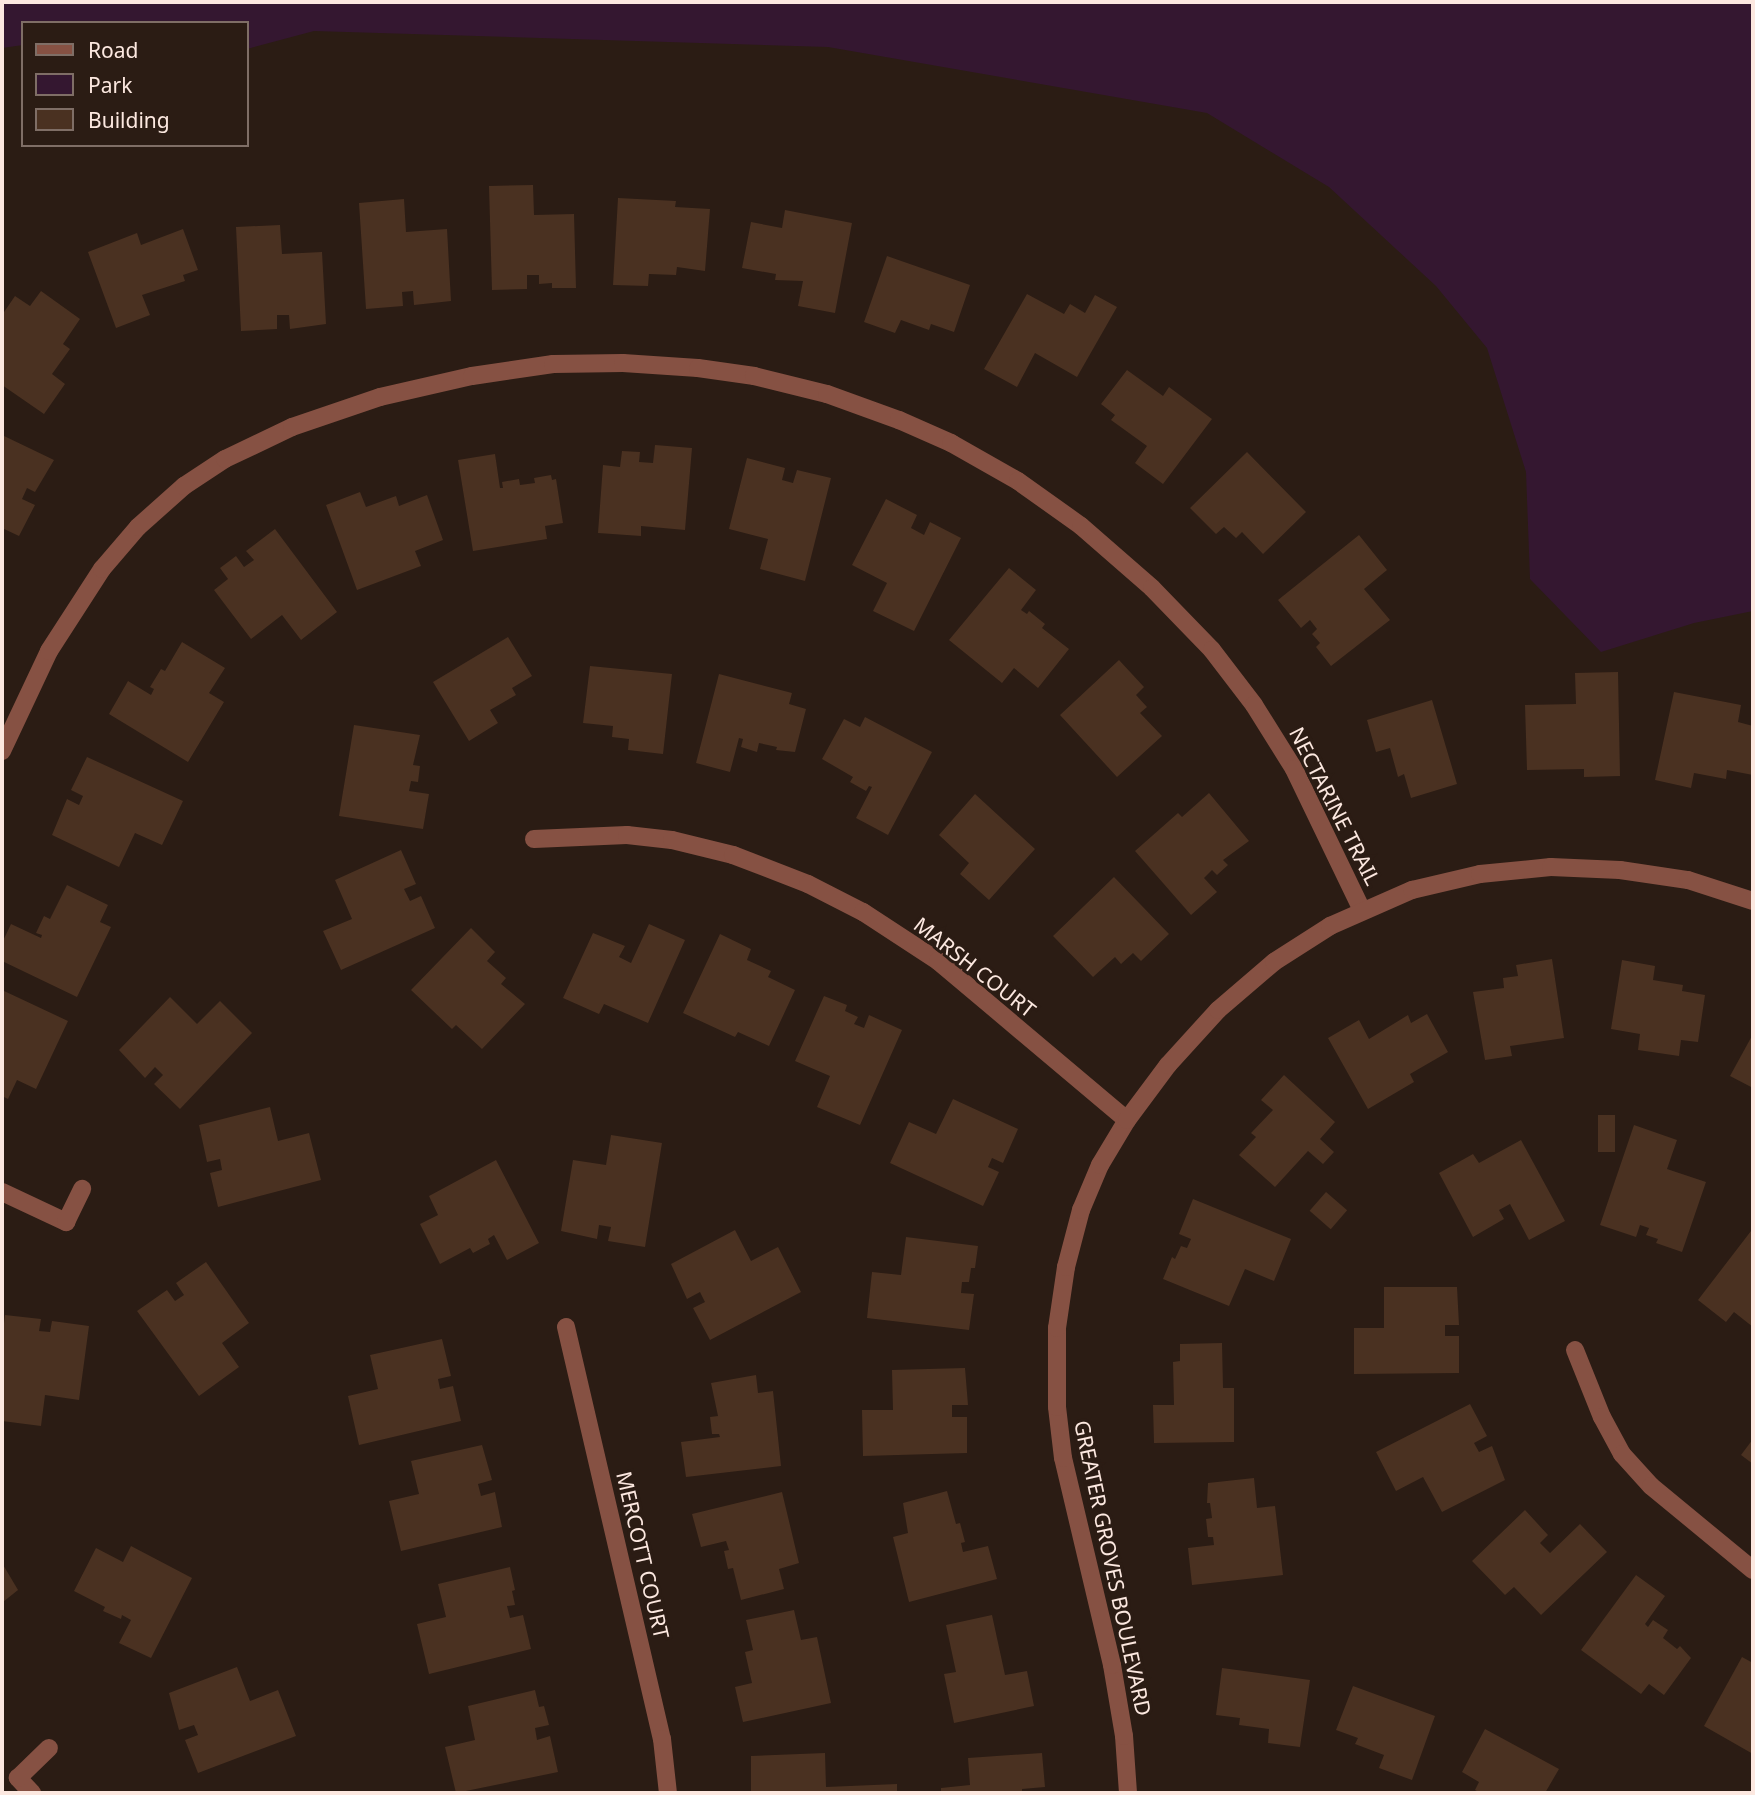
<!DOCTYPE html>
<html>
<head>
<meta charset="utf-8">
<style>
	body { margin:0 }
	#map { position:relative; width:1755px; height:1795px; overflow:hidden; background:#2b1c14; font-family:"Noto Sans",sans-serif }
	div>[style] { position:absolute }
	.green>* { inset:0; background:#341730 }
	.building>* { inset:0; background:#4a3121; transform-origin:0 0 }
	.minor>* { height:18px; margin:-9px; padding:0 9px; transform-origin:9px; border-radius:9px; background:#865143 }
	span { translate:-50% -50%; white-space:nowrap; text-align:center; line-height:1.15; -webkit-text-stroke:6px #2b1c14; paint-order:stroke }
	.street-label { font-size:21px; color:#fce8e0 }
	.frame { position:absolute; inset:0; border:4px solid #fce8e0; pointer-events:none }
	.legend { position:absolute; left:21px; top:21px; width:228px; height:126px; box-sizing:border-box; background:#2b1c14; border:2px solid #7f6e66; margin:0; padding:9px 12px; list-style:none; font-size:21px; color:#fce8e0 }
	.legend li { display:flex; align-items:center; gap:14px; height:35px }
	.legend b { width:35px; border:2px solid #7f6e66 }
</style>
</head>
<body>
<div id="map">
	<div class="green">
		<i style="clip-path:polygon(2px 2px,1753px 2px,1753px 611px,1694px 623px,1601px 652px,1530px 579px,1526px 472px,1487px 348px,1436px 286px,1329px 187px,1207px 113px,828px 47px,314px 31px,247px 49px,247px 23px,23px 23px,23px 45px,2px 48px)"></i>
	</div>
	<div class="building">
		<i style="clip-path:polygon(533px 185px,534px 215px,574px 214px,576px 288px,552px 288px,552px 283px,539px 284px,539px 275px,527px 275px,527px 289px,492px 290px,489px 186px)"></i>
		<i style="clip-path:polygon(618px 198px,676px 201px,675px 207px,710px 209px,705px 271px,677px 267px,676px 275px,649px 274px,648px 286px,613px 285px)"></i>
		<i style="clip-path:polygon(404px 199px,406px 232px,447px 229px,451px 301px,414px 305px,413px 291px,402px 292px,403px 306px,366px 309px,359px 203px)"></i>
		<i style="clip-path:polygon(785px 210px,852px 223px,835px 313px,798px 306px,803px 281px,775px 280px,776px 274px,742px 268px,751px 222px,782px 228px)"></i>
		<i style="clip-path:polygon(280px 225px,282px 254px,322px 252px,326px 324px,290px 329px,289px 315px,277px 315px,277px 329px,241px 331px,236px 227px)"></i>
		<i style="clip-path:polygon(183px 229px,198px 270px,183px 275px,185px 281px,142px 295px,150px 315px,116px 328px,88px 252px,137px 233px,141px 245px)"></i>
		<i style="clip-path:polygon(887px 256px,970px 285px,954px 332px,931px 324px,929px 330px,901px 320px,895px 333px,864px 322px)"></i>
		<i style="clip-path:polygon(41px 291px,80px 319px,63px 344px,70px 349px,52px 374px,65px 384px,44px 414px,2px 385px,2px 315px,15px 296px,30px 306px)"></i>
		<i style="clip-path:polygon(1027px 294px,1064px 314px,1070px 304px,1085px 313px,1095px 295px,1117px 307px,1077px 377px,1035px 353px,1017px 387px,984px 369px)"></i>
		<i style="clip-path:polygon(1127px 370px,1163px 396px,1169px 387px,1212px 419px,1163px 484px,1135px 463px,1147px 446px,1111px 420px,1115px 415px,1101px 404px)"></i>
		<i style="clip-path:polygon(2px 435px,54px 460px,35px 492px,27px 488px,22px 499px,35px 505px,19px 536px,2px 528px)"></i>
		<i style="clip-path:polygon(655px 445px,692px 448px,685px 530px,641px 526px,641px 536px,598px 533px,603px 465px,620px 467px,622px 451px,640px 452px,639px 462px,653px 463px)"></i>
		<i style="clip-path:polygon(1247px 452px,1306px 512px,1263px 554px,1242px 532px,1236px 538px,1224px 527px,1216px 534px,1190px 508px)"></i>
		<i style="clip-path:polygon(495px 454px,500px 488px,503px 488px,502px 482px,519px 479px,520px 485px,535px 483px,534px 478px,551px 475px,552px 480px,556px 479px,563px 523px,545px 526px,547px 539px,473px 551px,458px 460px)"></i>
		<i style="clip-path:polygon(747px 458px,785px 468px,782px 480px,793px 483px,797px 470px,831px 478px,805px 581px,760px 569px,768px 539px,729px 529px)"></i>
		<i style="clip-path:polygon(360px 492px,366px 507px,396px 496px,399px 506px,427px 495px,443px 540px,415px 551px,421px 566px,357px 590px,326px 505px)"></i>
		<i style="clip-path:polygon(886px 499px,917px 515px,911px 528px,924px 535px,930px 522px,961px 538px,914px 631px,873px 611px,887px 583px,852px 565px)"></i>
		<i style="clip-path:polygon(275px 529px,337px 612px,301px 640px,282px 615px,251px 639px,214px 590px,228px 579px,220px 568px,236px 556px,244px 567px,254px 560px,246px 551px)"></i>
		<i style="clip-path:polygon(1359px 535px,1387px 570px,1364px 589px,1390px 620px,1331px 666px,1316px 647px,1320px 643px,1312px 634px,1317px 629px,1310px 620px,1301px 628px,1278px 600px)"></i>
		<i style="clip-path:polygon(1009px 568px,1036px 590px,1021px 610px,1027px 614px,1029px 611px,1045px 624px,1042px 628px,1069px 649px,1038px 688px,1014px 668px,1002px 683px,949px 640px)"></i>
		<i style="clip-path:polygon(508px 637px,532px 676px,512px 688px,516px 695px,490px 710px,498px 723px,469px 741px,433px 682px)"></i>
		<i style="clip-path:polygon(182px 642px,225px 668px,209px 693px,224px 702px,188px 762px,109px 714px,128px 681px,151px 695px,154px 689px,150px 687px,161px 669px,165px 671px)"></i>
		<i style="clip-path:polygon(1119px 660px,1144px 687px,1136px 695px,1147px 707px,1140px 713px,1162px 736px,1117px 777px,1060px 715px)"></i>
		<i style="clip-path:polygon(590px 666px,672px 674px,663px 754px,628px 750px,629px 739px,612px 737px,613px 726px,583px 723px)"></i>
		<i style="clip-path:polygon(1618px 672px,1620px 776px,1584px 777px,1584px 769px,1527px 770px,1525px 705px,1576px 704px,1575px 673px)"></i>
		<i style="clip-path:polygon(719px 674px,792px 693px,789px 704px,806px 709px,795px 752px,776px 750px,777px 747px,759px 743px,757px 752px,741px 747px,743px 739px,739px 738px,730px 772px,696px 763px)"></i>
		<i style="clip-path:polygon(1674px 692px,1741px 705px,1738px 722px,1753px 726px,1753px 775px,1727px 770px,1726px 779px,1694px 773px,1691px 788px,1655px 780px)"></i>
		<i style="clip-path:polygon(1432px 700px,1457px 784px,1411px 798px,1404px 774px,1398px 777px,1390px 748px,1376px 752px,1367px 720px)"></i>
		<i style="clip-path:polygon(865px 717px,932px 752px,888px 835px,856px 818px,872px 787px,869px 786px,866px 791px,850px 782px,853px 777px,822px 759px,844px 719px,860px 727px)"></i>
		<i style="clip-path:polygon(354px 725px,420px 735px,413px 765px,420px 766px,418px 782px,411px 781px,409px 791px,429px 794px,423px 829px,339px 816px)"></i>
		<i style="clip-path:polygon(87px 757px,183px 801px,162px 845px,135px 833px,119px 867px,52px 835px,67px 799px,79px 805px,83px 796px,71px 790px)"></i>
		<i style="clip-path:polygon(1209px 793px,1249px 841px,1223px 860px,1228px 865px,1217px 875px,1212px 870px,1204px 878px,1217px 892px,1191px 915px,1135px 851px,1178px 813px,1182px 817px)"></i>
		<i style="clip-path:polygon(975px 794px,1035px 849px,989px 900px,960px 874px,969px 863px,939px 835px)"></i>
		<i style="clip-path:polygon(401px 850px,416px 884px,404px 889px,410px 901px,421px 896px,435px 928px,341px 970px,323px 931px,352px 919px,335px 880px)"></i>
		<i style="clip-path:polygon(1114px 877px,1169px 934px,1141px 961px,1133px 953px,1121px 964px,1115px 957px,1093px 977px,1053px 936px)"></i>
		<i style="clip-path:polygon(67px 885px,108px 905px,100px 922px,111px 927px,77px 997px,2px 961px,2px 943px,11px 924px,41px 938px,42px 935px,36px 933px,44px 916px,50px 919px)"></i>
		<i style="clip-path:polygon(649px 924px,685px 940px,648px 1023px,604px 1004px,599px 1014px,563px 998px,593px 933px,625px 946px,619px 957px,631px 963px)"></i>
		<i style="clip-path:polygon(471px 928px,495px 952px,487px 961px,506px 978px,501px 984px,525px 1004px,482px 1049px,456px 1025px,452px 1029px,411px 990px)"></i>
		<i style="clip-path:polygon(720px 934px,751px 949px,747px 960px,771px 971px,768px 977px,795px 990px,769px 1046px,738px 1032px,735px 1037px,683px 1013px)"></i>
		<i style="clip-path:polygon(1552px 959px,1564px 1038px,1510px 1046px,1512px 1056px,1485px 1060px,1473px 992px,1504px 988px,1503px 978px,1518px 976px,1516px 965px)"></i>
		<i style="clip-path:polygon(1622px 960px,1655px 966px,1653px 980px,1683px 985px,1682px 991px,1705px 995px,1698px 1042px,1681px 1040px,1679px 1056px,1638px 1050px,1640px 1034px,1611px 1029px)"></i>
		<i style="clip-path:polygon(2px 990px,68px 1021px,36px 1089px,17px 1080px,8px 1099px,2px 1096px)"></i>
		<i style="clip-path:polygon(824px 996px,847px 1005px,845px 1011px,858px 1017px,854px 1024px,864px 1028px,869px 1015px,902px 1030px,860px 1125px,817px 1107px,830px 1076px,795px 1061px)"></i>
		<i style="clip-path:polygon(170px 997px,197px 1024px,220px 1001px,252px 1033px,180px 1109px,154px 1084px,163px 1075px,155px 1067px,145px 1078px,119px 1050px)"></i>
		<i style="clip-path:polygon(1427px 1014px,1448px 1052px,1410px 1074px,1414px 1082px,1368px 1109px,1328px 1038px,1359px 1020px,1369px 1039px,1408px 1015px,1411px 1023px)"></i>
		<i style="clip-path:polygon(1753px 1034px,1753px 1088px,1730px 1076px)"></i>
		<i style="clip-path:polygon(1284px 1075px,1335px 1122px,1320px 1139px,1334px 1152px,1323px 1164px,1308px 1151px,1275px 1187px,1239px 1155px,1256px 1137px,1251px 1133px,1273px 1110px,1261px 1100px)"></i>
		<i style="clip-path:polygon(953px 1099px,1018px 1129px,1003px 1163px,992px 1158px,988px 1167px,999px 1172px,983px 1206px,890px 1163px,909px 1122px,936px 1134px)"></i>
		<i style="clip-path:polygon(270px 1107px,278px 1141px,309px 1133px,321px 1180px,218px 1207px,210px 1173px,222px 1170px,220px 1159px,207px 1162px,199px 1125px)"></i>
		<i style="left:1598px;top:1115px;width:17px;height:37px"></i>
		<i style="clip-path:polygon(1634px 1125px,1677px 1140px,1667px 1169px,1706px 1182px,1682px 1252px,1656px 1243px,1658px 1239px,1646px 1235px,1649px 1228px,1640px 1225px,1636px 1237px,1600px 1225px)"></i>
		<i style="clip-path:polygon(611px 1135px,662px 1143px,645px 1247px,608px 1241px,611px 1227px,599px 1225px,597px 1239px,561px 1231px,573px 1160px,606px 1165px)"></i>
		<i style="clip-path:polygon(1521px 1140px,1565px 1221px,1529px 1240px,1510px 1204px,1499px 1210px,1504px 1219px,1473px 1237px,1439px 1173px,1473px 1154px,1479px 1163px)"></i>
		<i style="clip-path:polygon(496px 1160px,539px 1243px,507px 1260px,494px 1235px,488px 1239px,490px 1244px,473px 1253px,470px 1248px,440px 1264px,420px 1224px,438px 1215px,429px 1196px)"></i>
		<i style="left:1326px;top:1192px;width:28px;height:25px;rotate:41deg"></i>
		<i style="clip-path:polygon(1193px 1199px,1291px 1239px,1274px 1281px,1245px 1269px,1229px 1306px,1163px 1279px,1172px 1257px,1175px 1259px,1181px 1246px,1187px 1248px,1191px 1239px,1179px 1234px)"></i>
		<i style="clip-path:polygon(735px 1230px,751px 1261px,778px 1247px,801px 1292px,710px 1340px,693px 1308px,705px 1302px,700px 1292px,687px 1299px,671px 1264px)"></i>
		<i style="clip-path:polygon(1751px 1231px,1753px 1233px,1753px 1327px,1734px 1312px,1726px 1322px,1698px 1300px)"></i>
		<i style="clip-path:polygon(906px 1237px,978px 1246px,975px 1268px,971px 1268px,969px 1282px,962px 1282px,961px 1293px,974px 1294px,969px 1330px,867px 1318px,872px 1272px,901px 1275px)"></i>
		<i style="clip-path:polygon(206px 1262px,249px 1323px,222px 1343px,239px 1367px,199px 1396px,137px 1311px,167px 1290px,175px 1301px,184px 1295px,176px 1283px)"></i>
		<i style="clip-path:polygon(1384px 1287px,1457px 1287px,1459px 1325px,1445px 1325px,1445px 1336px,1459px 1336px,1459px 1373px,1354px 1374px,1354px 1328px,1384px 1328px)"></i>
		<i style="clip-path:polygon(5px 1315px,41px 1319px,39px 1331px,50px 1332px,52px 1321px,89px 1326px,79px 1400px,45px 1395px,41px 1426px,2px 1421px,2px 1340px)"></i>
		<i style="clip-path:polygon(442px 1339px,451px 1376px,438px 1379px,440px 1389px,453px 1386px,461px 1421px,359px 1445px,348px 1396px,378px 1389px,370px 1355px)"></i>
		<i style="clip-path:polygon(1222px 1343px,1223px 1388px,1234px 1388px,1234px 1442px,1154px 1443px,1153px 1405px,1174px 1405px,1173px 1362px,1180px 1361px,1180px 1344px)"></i>
		<i style="clip-path:polygon(965px 1368px,968px 1405px,952px 1405px,952px 1417px,967px 1417px,967px 1453px,863px 1456px,862px 1410px,893px 1410px,892px 1370px)"></i>
		<i style="clip-path:polygon(756px 1375px,758px 1393px,773px 1391px,781px 1466px,686px 1477px,681px 1442px,720px 1437px,719px 1434px,712px 1434px,710px 1417px,718px 1416px,711px 1383px)"></i>
		<i style="clip-path:polygon(1470px 1404px,1487px 1436px,1474px 1443px,1479px 1452px,1492px 1446px,1505px 1480px,1442px 1512px,1423px 1477px,1396px 1491px,1376px 1452px)"></i>
		<i style="clip-path:polygon(1753px 1439px,1753px 1464px,1741px 1455px)"></i>
		<i style="clip-path:polygon(482px 1445px,492px 1480px,478px 1484px,481px 1496px,495px 1492px,502px 1527px,401px 1551px,389px 1501px,419px 1494px,411px 1461px)"></i>
		<i style="clip-path:polygon(1254px 1478px,1257px 1508px,1275px 1506px,1283px 1575px,1192px 1585px,1188px 1548px,1214px 1545px,1213px 1537px,1208px 1537px,1206px 1519px,1212px 1518px,1210px 1503px,1207px 1503px,1208px 1483px)"></i>
		<i style="clip-path:polygon(947px 1491px,956px 1524px,960px 1523px,965px 1542px,961px 1543px,963px 1552px,988px 1546px,997px 1579px,909px 1602px,893px 1537px,908px 1533px,903px 1503px)"></i>
		<i style="clip-path:polygon(782px 1492px,799px 1563px,779px 1569px,784px 1589px,741px 1600px,733px 1568px,728px 1569px,724px 1551px,729px 1550px,726px 1541px,701px 1547px,692px 1514px)"></i>
		<i style="clip-path:polygon(1525px 1510px,1548px 1535px,1540px 1543px,1550px 1553px,1580px 1524px,1607px 1552px,1541px 1615px,1514px 1587px,1505px 1595px,1472px 1561px)"></i>
		<i style="clip-path:polygon(131px 1546px,192px 1578px,151px 1658px,119px 1643px,131px 1620px,122px 1615px,121px 1619px,103px 1611px,105px 1607px,74px 1591px,96px 1548px,123px 1562px)"></i>
		<i style="clip-path:polygon(2px 1563px,18px 1590px,3px 1602px,2px 1599px)"></i>
		<i style="clip-path:polygon(510px 1567px,515px 1590px,512px 1591px,515px 1605px,507px 1606px,510px 1618px,523px 1615px,531px 1649px,429px 1674px,417px 1624px,446px 1617px,438px 1584px)"></i>
		<i style="clip-path:polygon(1636px 1575px,1665px 1596px,1645px 1624px,1648px 1627px,1653px 1620px,1668px 1630px,1663px 1638px,1677px 1649px,1680px 1646px,1691px 1658px,1664px 1695px,1649px 1684px,1641px 1694px,1581px 1650px)"></i>
		<i style="clip-path:polygon(794px 1610px,801px 1640px,817px 1637px,831px 1703px,743px 1722px,735px 1687px,752px 1683px,745px 1652px,753px 1650px,746px 1620px)"></i>
		<i style="clip-path:polygon(992px 1615px,1005px 1675px,1027px 1671px,1034px 1706px,954px 1723px,944px 1674px,956px 1672px,946px 1625px)"></i>
		<i style="clip-path:polygon(1742px 1657px,1753px 1663px,1753px 1754px,1704px 1726px)"></i>
		<i style="clip-path:polygon(237px 1667px,250px 1701px,278px 1690px,296px 1736px,198px 1773px,185px 1740px,198px 1735px,194px 1725px,179px 1730px,169px 1693px)"></i>
		<i style="clip-path:polygon(1222px 1668px,1310px 1680px,1300px 1747px,1268px 1743px,1269px 1729px,1239px 1725px,1240px 1718px,1216px 1715px)"></i>
		<i style="clip-path:polygon(1353px 1686px,1435px 1716px,1412px 1780px,1379px 1768px,1384px 1755px,1355px 1744px,1358px 1738px,1336px 1730px)"></i>
		<i style="clip-path:polygon(535px 1690px,539px 1707px,544px 1706px,549px 1725px,535px 1728px,537px 1740px,550px 1736px,558px 1772px,456px 1793px,445px 1747px,475px 1740px,468px 1706px)"></i>
		<i style="clip-path:polygon(1485px 1729px,1559px 1769px,1545px 1793px,1480px 1793px,1475px 1790px,1479px 1782px,1462px 1772px)"></i>
		<i style="clip-path:polygon(825px 1753px,826px 1787px,897px 1784px,897px 1793px,751px 1793px,751px 1756px)"></i>
		<i style="clip-path:polygon(1042px 1753px,1045px 1787px,1022px 1789px,1022px 1793px,941px 1793px,941px 1788px,970px 1785px,968px 1758px)"></i>
	</div>
	<div class="minor">
		<i style="left:2px;top:751px;width:110px;rotate:-64.8deg"></i>
		<i style="left:49px;top:651px;width:98px;rotate:-57.1deg"></i>
		<i style="left:102px;top:569px;width:55px;rotate:-49.4deg"></i>
		<i style="left:138px;top:527px;width:62px;rotate:-41.7deg"></i>
		<i style="left:184px;top:486px;width:49px;rotate:-33.4deg"></i>
		<i style="left:225px;top:459px;width:74px;rotate:-25.5deg"></i>
		<i style="left:292px;top:427px;width:93px;rotate:-18.8deg"></i>
		<i style="left:380px;top:397px;width:94px;rotate:-12.9deg"></i>
		<i style="left:472px;top:376px;width:82px;rotate:-8.4deg"></i>
		<i style="left:553px;top:364px;width:70px;rotate:-0.8deg"></i>
		<i style="left:623px;top:363px;width:75px;rotate:3.8deg"></i>
		<i style="left:698px;top:368px;width:57px;rotate:8.1deg"></i>
		<i style="left:754px;top:376px;width:75px;rotate:13.9deg"></i>
		<i style="left:827px;top:394px;width:77px;rotate:19.9deg"></i>
		<i style="left:899px;top:420px;width:57px;rotate:23.9deg"></i>
		<i style="left:951px;top:443px;width:77px;rotate:29.6deg"></i>
		<i style="left:1018px;top:481px;width:77px;rotate:35.5deg"></i>
		<i style="left:1081px;top:526px;width:94px;rotate:41.1deg"></i>
		<i style="left:1152px;top:588px;width:86px;rotate:45.9deg"></i>
		<i style="left:1212px;top:650px;width:69px;rotate:52.6deg"></i>
		<i style="left:1254px;top:705px;width:75px;rotate:58deg"></i>
		<i style="left:1294px;top:769px;width:157px;rotate:64.3deg"></i>
		<i style="left:534px;top:839px;width:93px;rotate:-2.5deg"></i>
		<i style="left:627px;top:835px;width:45px;rotate:6.3deg"></i>
		<i style="left:672px;top:840px;width:63px;rotate:13.8deg"></i>
		<i style="left:733px;top:855px;width:80px;rotate:21.1deg"></i>
		<i style="left:808px;top:884px;width:62px;rotate:27deg"></i>
		<i style="left:863px;top:912px;width:90px;rotate:33.2deg"></i>
		<i style="left:938px;top:961px;width:247px;rotate:40.1deg"></i>
		<i style="left:2px;top:1192px;width:71px;rotate:25.1deg"></i>
		<i style="left:66px;top:1222px;width:37px;rotate:-64deg"></i>
		<i style="left:566px;top:1327px;width:423px;rotate:76.9deg"></i>
		<i style="left:662px;top:1739px;width:54px;rotate:83.7deg"></i>
		<i style="left:1575px;top:1350px;width:72px;rotate:68.1deg"></i>
		<i style="left:1602px;top:1417px;width:42px;rotate:61.6deg"></i>
		<i style="left:1622px;top:1454px;width:43px;rotate:47.8deg"></i>
		<i style="left:1651px;top:1486px;width:132px;rotate:39.5deg"></i>
		<i style="left:32px;top:1793px;width:21px;rotate:-133deg"></i>
		<i style="left:18px;top:1778px;width:43px;rotate:-44.1deg"></i>
		<i style="left:1128px;top:1793px;width:57px;rotate:-94deg"></i>
		<i style="left:1124px;top:1736px;width:72px;rotate:-99.6deg"></i>
		<i style="left:1112px;top:1665px;width:213px;rotate:-103.3deg"></i>
		<i style="left:1063px;top:1458px;width:51px;rotate:-96.7deg"></i>
		<i style="left:1057px;top:1407px;width:79px;rotate:-90deg"></i>
		<i style="left:1057px;top:1328px;width:62px;rotate:-81.6deg"></i>
		<i style="left:1066px;top:1267px;width:59px;rotate:-75.3deg"></i>
		<i style="left:1081px;top:1210px;width:49px;rotate:-67.1deg"></i>
		<i style="left:1100px;top:1165px;width:52px;rotate:-59deg"></i>
		<i style="left:1127px;top:1120px;width:69px;rotate:-53.3deg"></i>
		<i style="left:1168px;top:1065px;width:74px;rotate:-47.7deg"></i>
		<i style="left:1218px;top:1010px;width:74px;rotate:-40.6deg"></i>
		<i style="left:1274px;top:962px;width:67px;rotate:-32.7deg"></i>
		<i style="left:1330px;top:926px;width:90px;rotate:-23.7deg"></i>
		<i style="left:1412px;top:890px;width:70px;rotate:-13.2deg"></i>
		<i style="left:1480px;top:874px;width:71px;rotate:-5.6deg"></i>
		<i style="left:1551px;top:867px;width:69px;rotate:2.5deg"></i>
		<i style="left:1620px;top:870px;width:69px;rotate:8.4deg"></i>
		<i style="left:1688px;top:880px;width:68px;rotate:17.9deg"></i>
	</div>
	<div class="street-label">
		<span style="left:1335px;top:806px;rotate:63deg">NECTARINE TRAIL</span>
		<span style="left:975px;top:967px;rotate:38deg">MARSH COURT</span>
		<span style="left:643px;top:1555px;rotate:77deg">MERCOTT COURT</span>
		<span style="left:1113px;top:1568px;rotate:78deg">GREATER GROVES BOULEVARD</span>
	</div>
	<div class="frame"></div>
	<ul class="legend">
	<li><b style="height:9px;background:#865143"></b>Road</li>
	<li><b style="height:19px;background:#341730"></b>Park</li>
	<li><b style="height:19px;background:#4a3121"></b>Building</li>
	</ul>
</div>
</body>
</html>
